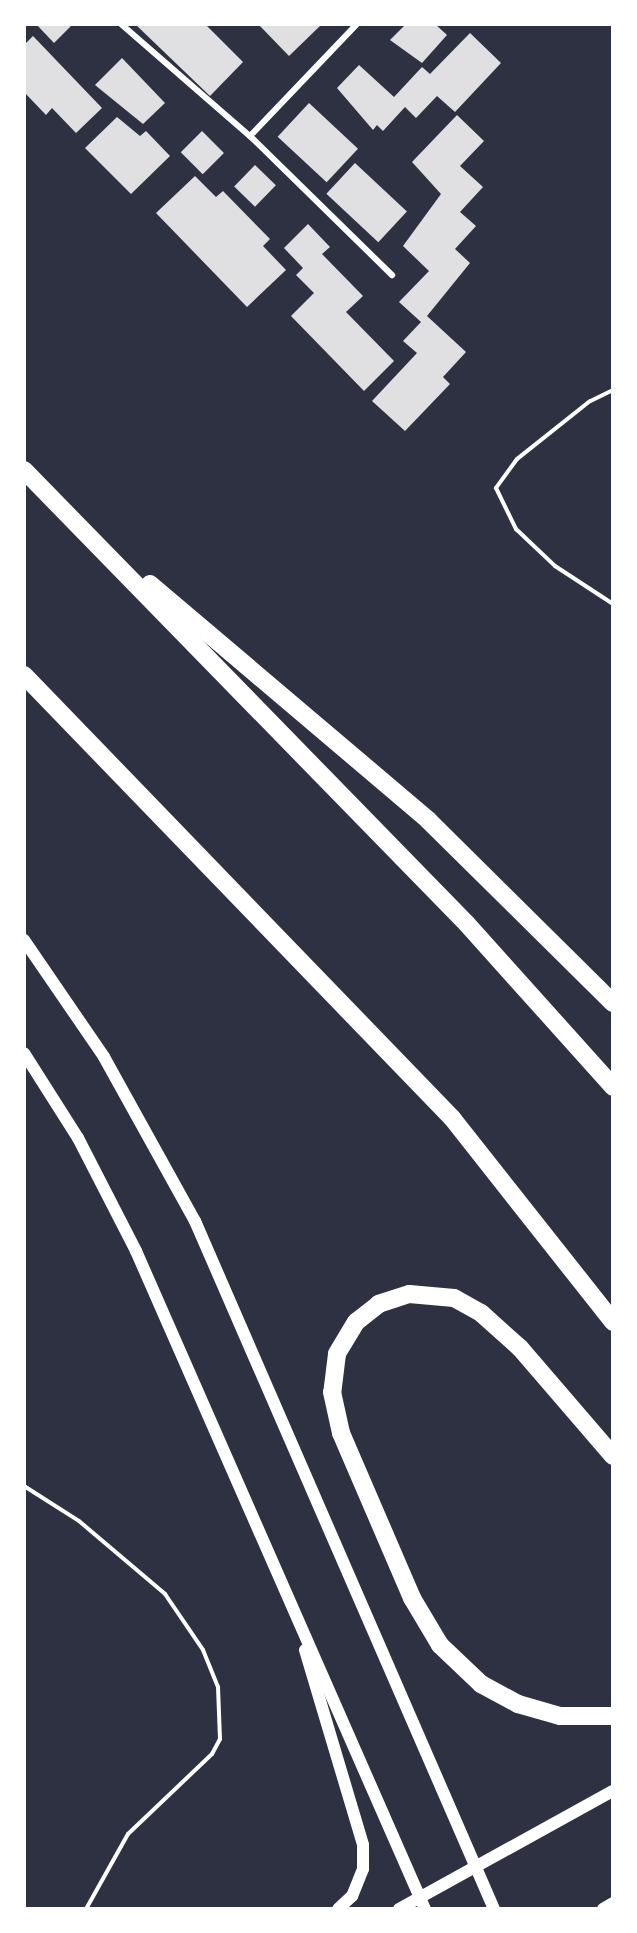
<!DOCTYPE html>
<html>
<head>
<meta charset="utf-8">
<style>
	body { margin:0 }
	#map { position:relative; width:637px; height:1933px; overflow:hidden; background:#2d3142; font-family:"Fira Sans Condensed",sans-serif }
	div>[style] { position:absolute }
	.building>* { inset:0; background:#e0e0e3; transform-origin:0 0 }
	.path>* { height:4px; margin:-2px; padding:0 2px; transform-origin:2px; border-radius:2px; background:#fff }
	.minor>* { height:6px; margin:-3px; padding:0 3px; transform-origin:3px; border-radius:3px; background:#fff }
	.secondary>* { height:12px; margin:-6px; padding:0 6px; transform-origin:6px; border-radius:6px; background:#fff }
	.motorway>* { height:18px; margin:-9px; padding:0 9px; transform-origin:9px; border-radius:9px; background:#fff }
	span { translate:-50% -50%; white-space:nowrap; text-align:center; line-height:1.15; -webkit-text-stroke:4.5px #fff; paint-order:stroke }
	.frame { position:absolute; inset:0; border:26px solid #fff; pointer-events:none }
</style>
</head>
<body>
<div id="map">
	<div class="building">
		<i style="clip-path:polygon(36px 24px,73px 24px,54px 43px)"></i>
		<i style="clip-path:polygon(135px 24px,205px 24px,243px 62px,210px 96px)"></i>
		<i style="clip-path:polygon(258px 24px,322px 24px,289px 56px)"></i>
		<i style="clip-path:polygon(406px 24px,435px 24px,447px 35px,422px 63px,390px 40px)"></i>
		<i style="clip-path:polygon(470px 33px,501px 63px,455px 112px,437px 96px,416px 118px,405px 107px,383px 131px,377px 125px,373px 130px,337px 88px,359px 65px,394px 97px,422px 67px,430px 74px)"></i>
		<i style="clip-path:polygon(33px 36px,102px 108px,76px 133px,52px 108px,46px 115px,24px 92px,24px 45px)"></i>
		<i style="clip-path:polygon(122px 58px,165px 103px,143px 124px,95px 85px)"></i>
		<i style="left:309px;top:103px;width:67px;height:46px;rotate:43deg"></i>
		<i style="clip-path:polygon(457px 115px,484px 141px,460px 166px,483px 187px,460px 212px,476px 226px,455px 249px,470px 263px,427px 316px,466px 352px,443px 377px,450px 384px,405px 431px,372px 401px,417px 353px,403px 341px,421px 322px,399px 302px,429px 271px,403px 246px,441px 194px,412px 162px)"></i>
		<i style="clip-path:polygon(117px 117px,140px 136px,146px 131px,170px 156px,131px 194px,85px 148px)"></i>
		<i style="left:202px;top:131px;width:31px;height:30px;rotate:45deg"></i>
		<i style="left:355px;top:163px;width:71px;height:42px;rotate:43deg"></i>
		<i style="left:255px;top:165px;width:29px;height:30px;rotate:44deg"></i>
		<i style="clip-path:polygon(195px 176px,216px 197px,223px 191px,270px 239px,263px 246px,286px 270px,247px 307px,156px 213px)"></i>
		<i style="clip-path:polygon(308px 224px,330px 247px,322px 254px,363px 296px,346px 312px,394px 361px,364px 391px,291px 316px,314px 293px,296px 275px,303px 268px,284px 248px)"></i>
	</div>
	<div class="path">
		<i style="left:613px;top:390px;width:25px;rotate:154deg"></i>
		<i style="left:590px;top:401px;width:93px;rotate:141.5deg"></i>
		<i style="left:517px;top:459px;width:36px;rotate:126deg"></i>
		<i style="left:496px;top:488px;width:46px;rotate:64deg"></i>
		<i style="left:516px;top:529px;width:54px;rotate:43.5deg"></i>
		<i style="left:555px;top:566px;width:69px;rotate:33.2deg"></i>
		<i style="left:24px;top:1486px;width:65px;rotate:32.5deg"></i>
		<i style="left:79px;top:1521px;width:113px;rotate:40.3deg"></i>
		<i style="left:165px;top:1594px;width:68px;rotate:55.8deg"></i>
		<i style="left:203px;top:1650px;width:40px;rotate:68deg"></i>
		<i style="left:218px;top:1687px;width:52px;rotate:87.8deg"></i>
		<i style="left:220px;top:1739px;width:17px;rotate:118deg"></i>
		<i style="left:212px;top:1754px;width:116px;rotate:136.4deg"></i>
		<i style="left:128px;top:1834px;width:86px;rotate:119.2deg"></i>
	</div>
	<div class="minor">
		<i style="left:121px;top:24px;width:171px;rotate:41deg"></i>
		<i style="left:250px;top:136px;width:199px;rotate:44.4deg"></i>
		<i style="left:250px;top:136px;width:155px;rotate:-46.3deg"></i>
	</div>
	<div class="secondary">
		<i style="left:24px;top:940px;width:142px;rotate:55.6deg"></i>
		<i style="left:104px;top:1057px;width:188px;rotate:61deg"></i>
		<i style="left:195px;top:1221px;width:750px;rotate:66.51deg"></i>
		<i style="left:24px;top:1053px;width:101px;rotate:57.6deg"></i>
		<i style="left:78px;top:1138px;width:127px;rotate:62.8deg"></i>
		<i style="left:136px;top:1251px;width:719px;rotate:66.29deg"></i>
		<i style="left:305px;top:1650px;width:203px;rotate:73.4deg"></i>
		<i style="left:363px;top:1845px;width:24px;rotate:90deg"></i>
		<i style="left:363px;top:1869px;width:29px;rotate:112deg"></i>
		<i style="left:352px;top:1896px;width:19px;rotate:137deg"></i>
		<i style="left:399px;top:1909px;width:244px;rotate:-28.9deg"></i>
		<i style="left:603px;top:1909px;width:12px;rotate:-31deg"></i>
	</div>
	<div class="motorway">
		<i style="left:24px;top:470px;width:634px;rotate:45.7deg"></i>
		<i style="left:467px;top:924px;width:219px;rotate:48.1deg"></i>
		<i style="left:150px;top:584px;width:365px;rotate:40.3deg"></i>
		<i style="left:428px;top:820px;width:260px;rotate:44.7deg"></i>
		<i style="left:24px;top:675px;width:616px;rotate:45.99deg"></i>
		<i style="left:452px;top:1118px;width:260px;rotate:51.7deg"></i>
		<i style="left:613px;top:1456px;width:143px;rotate:-130.7deg"></i>
		<i style="left:520px;top:1348px;width:52px;rotate:-138.1deg"></i>
		<i style="left:481px;top:1313px;width:31px;rotate:-151deg"></i>
		<i style="left:454px;top:1298px;width:45px;rotate:-174.9deg"></i>
		<i style="left:409px;top:1294px;width:32px;rotate:162deg"></i>
		<i style="left:379px;top:1304px;width:29px;rotate:142deg"></i>
		<i style="left:356px;top:1322px;width:37px;rotate:121deg"></i>
		<i style="left:337px;top:1354px;width:38px;rotate:97deg"></i>
		<i style="left:332px;top:1392px;width:42px;rotate:77.6deg"></i>
		<i style="left:341px;top:1433px;width:180px;rotate:66.7deg"></i>
		<i style="left:412px;top:1598px;width:55px;rotate:59.2deg"></i>
		<i style="left:440px;top:1645px;width:57px;rotate:43.6deg"></i>
		<i style="left:481px;top:1684px;width:42px;rotate:28.4deg"></i>
		<i style="left:518px;top:1704px;width:44px;rotate:15.9deg"></i>
		<i style="left:560px;top:1716px;width:53px"></i>
	</div>
	<div class="frame"></div>
</div>
</body>
</html>
